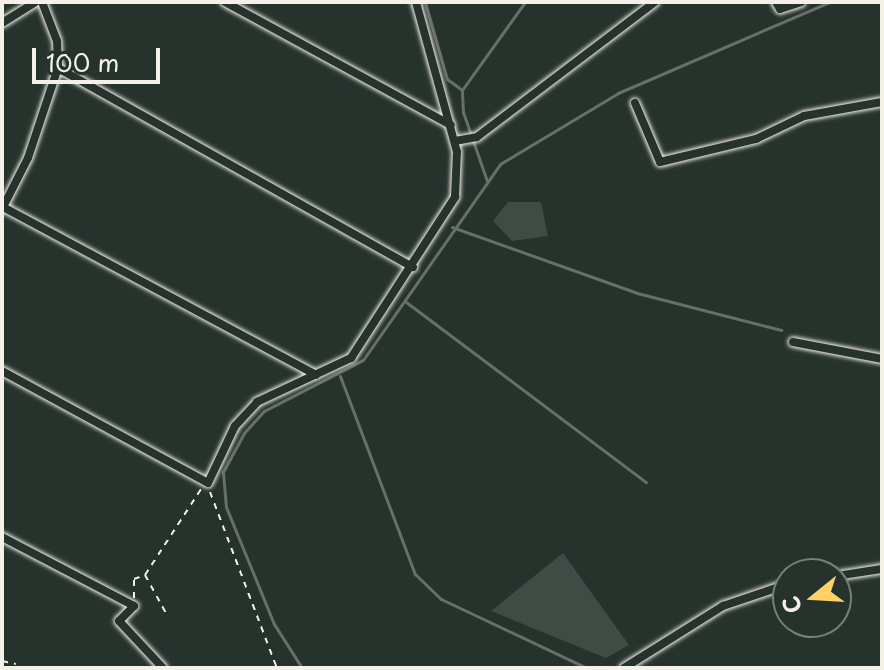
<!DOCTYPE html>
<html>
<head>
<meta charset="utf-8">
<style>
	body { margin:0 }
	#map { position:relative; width:884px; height:670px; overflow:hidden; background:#26332d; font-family:"Playpen Sans",sans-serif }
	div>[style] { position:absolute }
	.green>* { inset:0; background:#414b45 }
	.stream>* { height:3px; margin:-1.5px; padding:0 1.5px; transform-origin:1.5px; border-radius:1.5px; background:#676f68 }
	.path>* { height:2px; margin-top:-1px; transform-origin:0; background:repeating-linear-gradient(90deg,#f4f1e8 0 6px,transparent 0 12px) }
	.roads { filter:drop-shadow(0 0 2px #f4f1e8) drop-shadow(0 0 2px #f4f1e8) }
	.street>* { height:8px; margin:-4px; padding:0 4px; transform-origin:4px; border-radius:4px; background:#26332d }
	span { translate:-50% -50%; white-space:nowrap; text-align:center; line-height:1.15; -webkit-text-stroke:6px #26332d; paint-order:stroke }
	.frame { position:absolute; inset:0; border:4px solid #f4f1e8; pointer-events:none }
	.north { position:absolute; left:772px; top:558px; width:80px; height:80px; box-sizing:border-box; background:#26332d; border:2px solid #787f78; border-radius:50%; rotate:252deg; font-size:22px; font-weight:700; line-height:32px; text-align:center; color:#f4f1e8 }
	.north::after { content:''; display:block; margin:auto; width:28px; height:36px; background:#ffd166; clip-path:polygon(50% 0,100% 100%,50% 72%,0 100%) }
	.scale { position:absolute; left:32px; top:48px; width:128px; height:36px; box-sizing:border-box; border:4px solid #f4f1e8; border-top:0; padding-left:10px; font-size:24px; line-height:28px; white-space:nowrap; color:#f4f1e8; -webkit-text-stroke:6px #26332d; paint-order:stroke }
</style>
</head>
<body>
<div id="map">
	<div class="green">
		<i style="clip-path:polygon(508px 202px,541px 202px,548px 236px,512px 241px,493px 221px)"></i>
		<i style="clip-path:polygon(563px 553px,629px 645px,606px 658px,491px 611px)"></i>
	</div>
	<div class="stream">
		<i style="left:425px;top:2px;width:80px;rotate:74.1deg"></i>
		<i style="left:447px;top:79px;width:19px;rotate:36deg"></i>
		<i style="left:487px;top:181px;width:73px;rotate:-109.2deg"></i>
		<i style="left:463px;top:112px;width:22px;rotate:-93deg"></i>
		<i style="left:462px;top:90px;width:108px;rotate:-54.4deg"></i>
		<i style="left:452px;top:227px;width:196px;rotate:19.6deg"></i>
		<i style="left:637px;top:293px;width:149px;rotate:14.4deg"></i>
		<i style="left:406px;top:302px;width:300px;rotate:36.9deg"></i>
		<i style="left:340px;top:376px;width:212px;rotate:69.3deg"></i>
		<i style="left:415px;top:574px;width:36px;rotate:44deg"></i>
		<i style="left:441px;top:599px;width:161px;rotate:25.3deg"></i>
		<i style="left:302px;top:668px;width:52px;rotate:-122.5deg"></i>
		<i style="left:274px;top:624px;width:126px;rotate:-112.3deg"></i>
		<i style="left:226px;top:507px;width:35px;rotate:-95deg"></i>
		<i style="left:223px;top:472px;width:44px;rotate:-61.7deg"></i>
		<i style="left:244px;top:433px;width:30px;rotate:-48deg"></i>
		<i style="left:264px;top:411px;width:111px;rotate:-27.3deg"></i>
		<i style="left:363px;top:360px;width:239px;rotate:-55deg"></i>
		<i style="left:500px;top:164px;width:138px;rotate:-31deg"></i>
		<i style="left:618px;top:93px;width:230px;rotate:-23.3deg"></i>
	</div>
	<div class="path">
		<i style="left:210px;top:492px;width:188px;rotate:69.2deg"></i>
		<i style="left:145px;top:575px;width:103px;rotate:-56.9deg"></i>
		<i style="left:134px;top:598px;width:19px;rotate:-90deg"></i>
		<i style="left:134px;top:579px;width:12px;rotate:-20deg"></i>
		<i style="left:145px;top:575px;width:43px;rotate:61.1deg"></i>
		<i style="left:2px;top:661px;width:14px;rotate:12deg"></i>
	</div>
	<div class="roads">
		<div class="street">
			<i style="left:225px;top:2px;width:257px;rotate:28.6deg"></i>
			<i style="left:776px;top:2px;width:8px;rotate:60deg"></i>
			<i style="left:780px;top:9px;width:22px;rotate:-18deg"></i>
			<i style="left:2px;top:23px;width:39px;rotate:-32deg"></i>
			<i style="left:58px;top:68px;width:407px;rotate:29.3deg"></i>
			<i style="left:635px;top:103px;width:64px;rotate:67deg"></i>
			<i style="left:660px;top:162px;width:99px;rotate:-13.5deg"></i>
			<i style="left:756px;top:139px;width:53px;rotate:-25.6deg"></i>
			<i style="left:804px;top:116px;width:79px;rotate:-10.2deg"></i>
			<i style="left:455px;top:141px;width:22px;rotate:-10deg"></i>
			<i style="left:477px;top:137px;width:223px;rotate:-37.2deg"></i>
			<i style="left:3px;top:207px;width:355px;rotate:28.2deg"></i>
			<i style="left:2px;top:209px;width:57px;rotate:-63deg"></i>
			<i style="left:28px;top:158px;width:95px;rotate:-71.6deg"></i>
			<i style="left:58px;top:68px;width:27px;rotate:-92deg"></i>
			<i style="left:57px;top:41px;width:42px;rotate:-111deg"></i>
			<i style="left:793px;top:342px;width:91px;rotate:10.8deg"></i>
			<i style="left:2px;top:371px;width:234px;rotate:28.5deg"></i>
			<i style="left:208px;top:483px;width:63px;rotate:-64.7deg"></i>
			<i style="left:235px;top:426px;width:33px;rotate:-47deg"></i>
			<i style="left:257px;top:402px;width:104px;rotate:-25.1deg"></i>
			<i style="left:351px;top:358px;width:192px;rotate:-57.1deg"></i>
			<i style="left:455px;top:197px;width:45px;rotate:-87.5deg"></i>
			<i style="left:457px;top:152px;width:156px;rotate:-105.3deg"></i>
			<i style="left:2px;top:537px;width:149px;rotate:27.6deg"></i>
			<i style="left:134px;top:606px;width:21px;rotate:135deg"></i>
			<i style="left:119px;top:621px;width:64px;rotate:46.9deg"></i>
			<i style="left:836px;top:576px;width:47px;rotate:-8.7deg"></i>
			<i style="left:624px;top:668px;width:117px;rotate:-32.1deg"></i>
			<i style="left:723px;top:606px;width:69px;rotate:-18.7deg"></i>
		</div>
	</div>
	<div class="frame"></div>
	<div class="north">С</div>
	<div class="scale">100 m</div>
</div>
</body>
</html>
